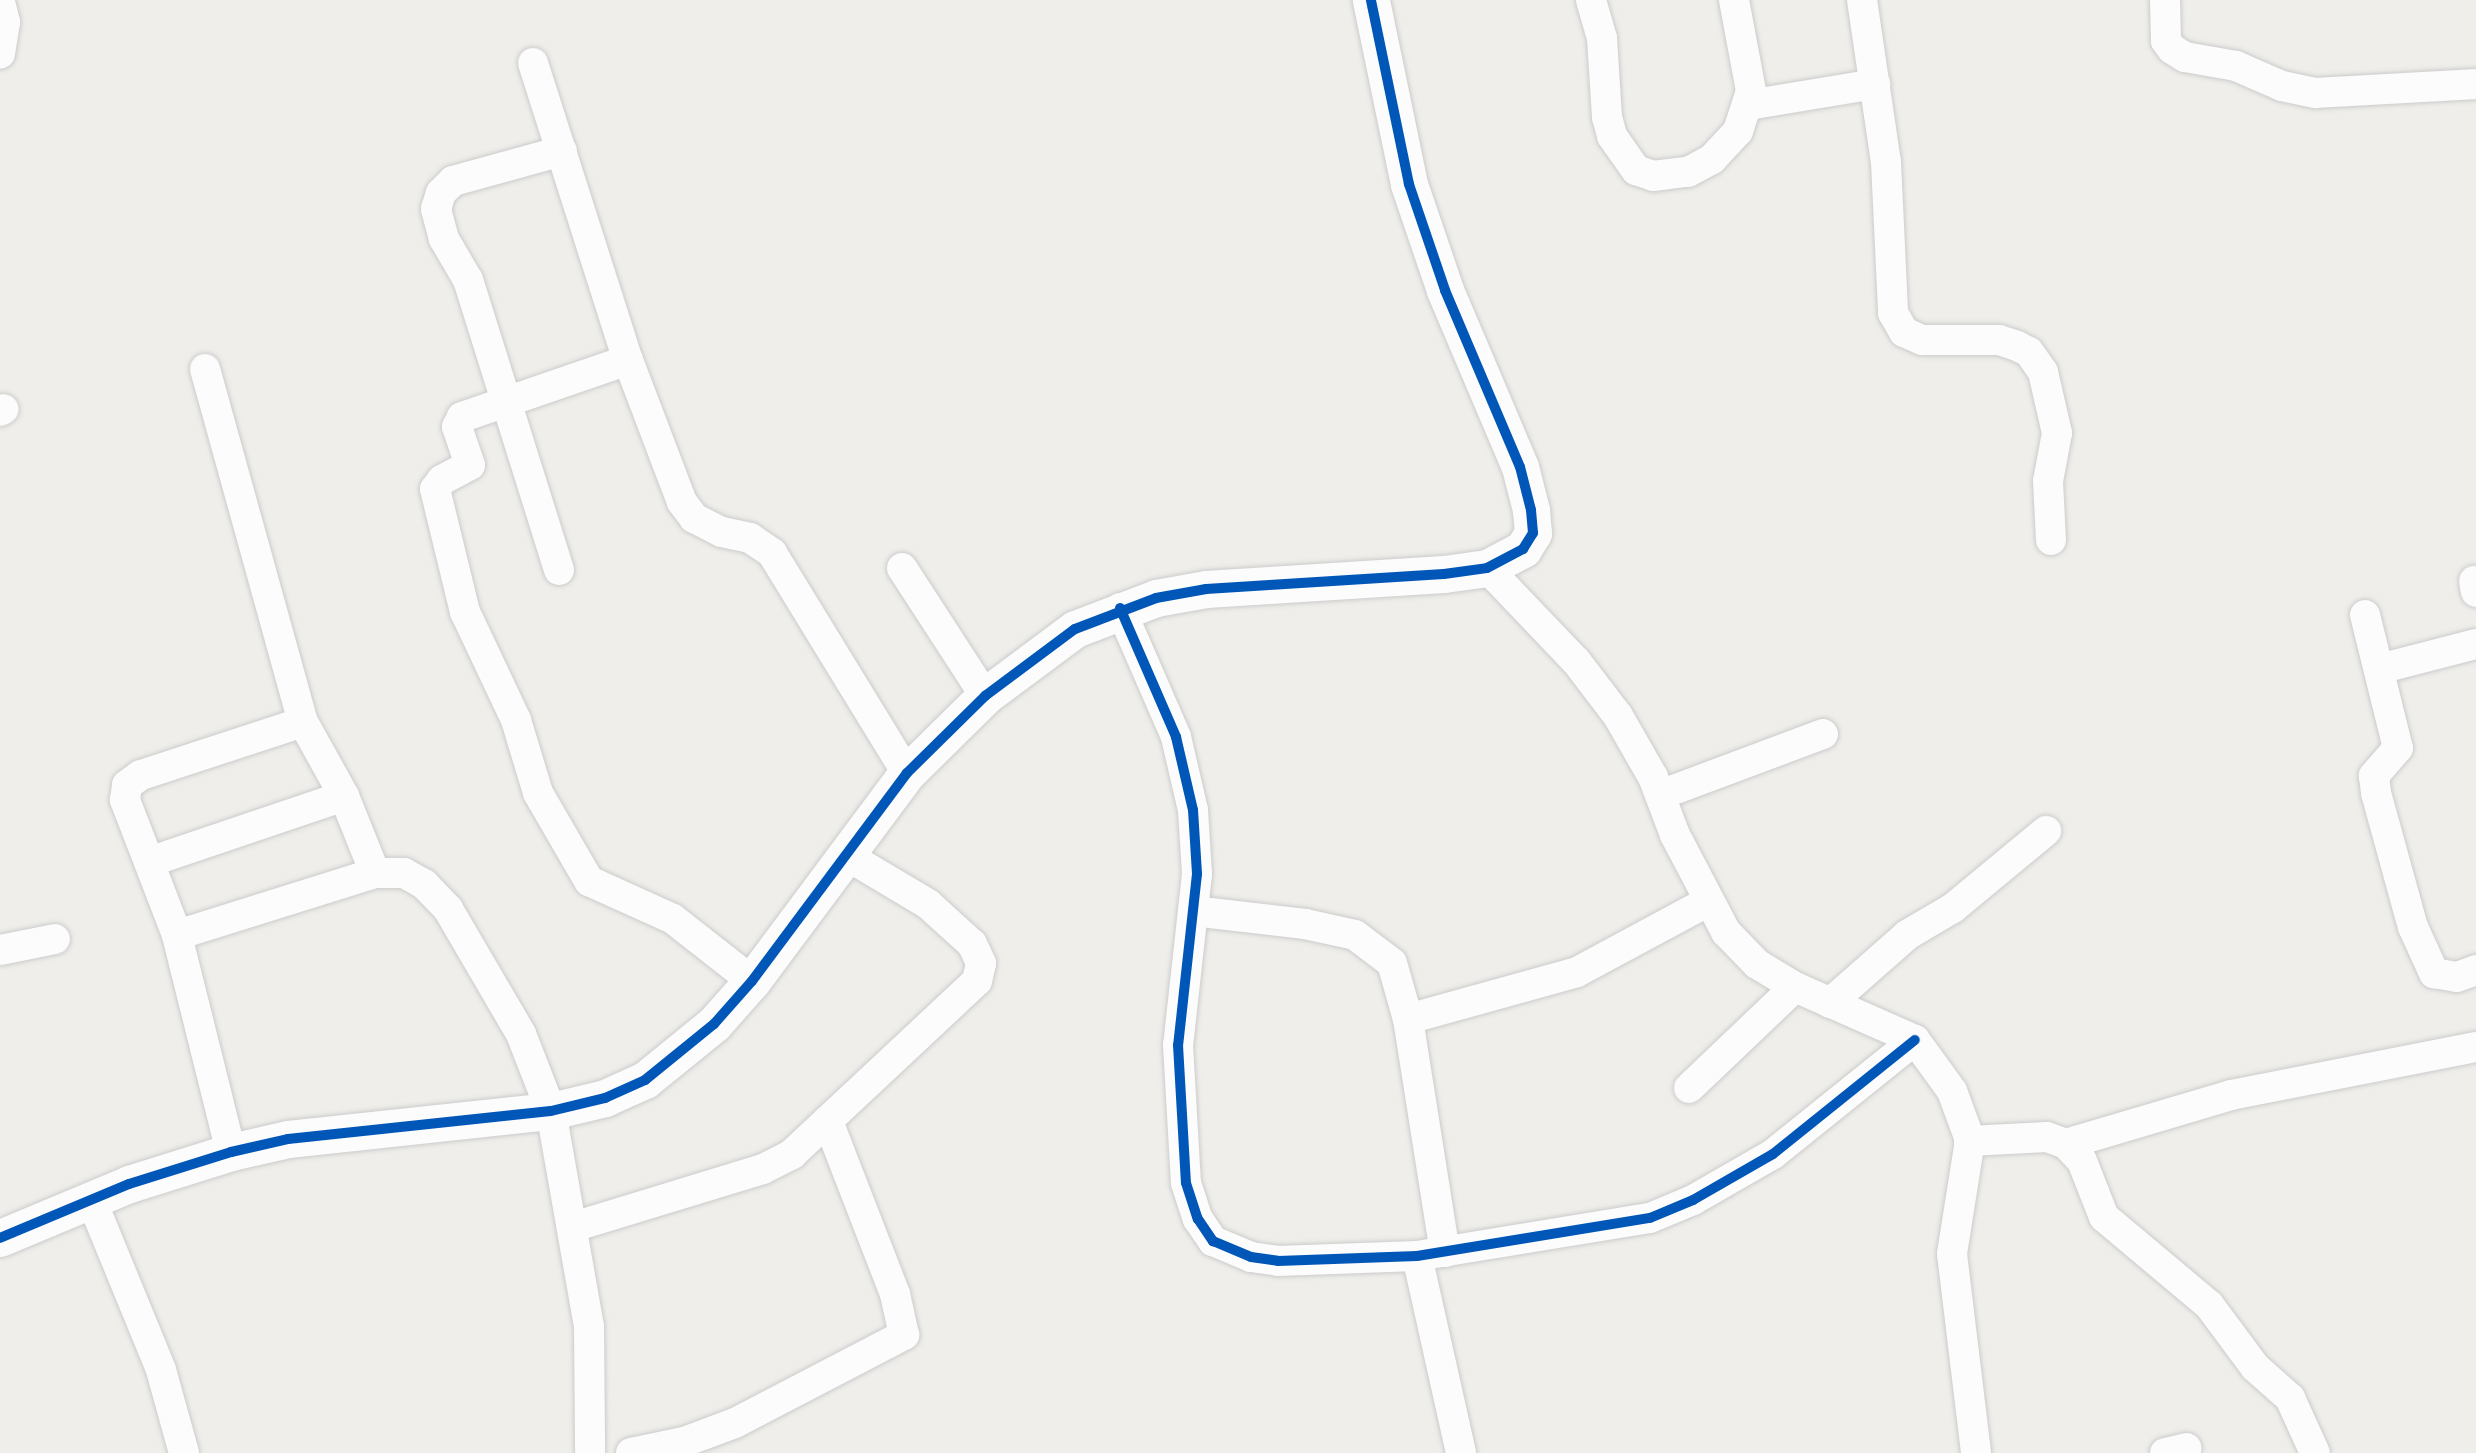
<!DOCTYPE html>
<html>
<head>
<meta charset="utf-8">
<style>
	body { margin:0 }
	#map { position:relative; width:2476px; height:1453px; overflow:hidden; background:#efeeea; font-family:"Public Sans",sans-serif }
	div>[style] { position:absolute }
	.roads { filter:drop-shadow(0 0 2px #cbcccc) drop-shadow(0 0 2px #cbcccc) }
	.minor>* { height:30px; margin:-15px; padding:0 15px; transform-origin:15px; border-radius:15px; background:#fdfcfc }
	.tertiary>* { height:37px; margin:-18.5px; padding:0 18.5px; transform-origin:18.5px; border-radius:18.5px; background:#fdfcfc }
	.cycleway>* { height:10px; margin:-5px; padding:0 5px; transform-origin:5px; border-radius:5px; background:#0057b8 }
	span { translate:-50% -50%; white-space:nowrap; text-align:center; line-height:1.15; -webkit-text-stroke:6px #fff; paint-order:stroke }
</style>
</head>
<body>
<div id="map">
	<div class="roads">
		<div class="minor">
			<i style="left:1591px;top:0;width:40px;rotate:74deg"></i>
			<i style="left:1602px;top:38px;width:79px;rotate:86.4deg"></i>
			<i style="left:1607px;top:117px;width:20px;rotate:75deg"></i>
			<i style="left:1612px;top:136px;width:42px;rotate:54.8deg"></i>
			<i style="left:1636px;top:170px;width:18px;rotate:19deg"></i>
			<i style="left:1653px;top:176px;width:35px;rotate:-7deg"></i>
			<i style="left:1688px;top:172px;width:27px;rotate:-28deg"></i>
			<i style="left:1712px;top:159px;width:38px;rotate:-47deg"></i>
			<i style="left:1738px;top:131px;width:42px;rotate:-72deg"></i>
			<i style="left:1751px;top:91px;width:93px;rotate:-100.6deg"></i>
			<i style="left:1862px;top:0;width:164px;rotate:81.6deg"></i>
			<i style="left:1886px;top:162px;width:151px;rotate:87.3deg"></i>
			<i style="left:1893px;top:313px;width:22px;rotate:60deg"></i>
			<i style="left:1904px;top:332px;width:20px;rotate:24deg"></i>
			<i style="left:1922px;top:340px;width:77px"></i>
			<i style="left:1999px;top:340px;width:19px;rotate:18deg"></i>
			<i style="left:2017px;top:346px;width:13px;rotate:27deg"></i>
			<i style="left:2029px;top:352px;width:24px;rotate:55deg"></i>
			<i style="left:2043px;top:372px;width:63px;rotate:77.1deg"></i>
			<i style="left:2057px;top:433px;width:49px;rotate:100.6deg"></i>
			<i style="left:2048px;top:481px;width:59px;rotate:87.1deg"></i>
			<i style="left:2165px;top:0;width:41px;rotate:88.6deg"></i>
			<i style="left:2166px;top:41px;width:10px;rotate:53deg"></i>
			<i style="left:2172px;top:49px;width:15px;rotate:32deg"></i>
			<i style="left:2185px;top:57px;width:52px;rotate:10deg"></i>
			<i style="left:2236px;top:66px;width:50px;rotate:23.5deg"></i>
			<i style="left:2282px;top:86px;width:35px;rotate:12deg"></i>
			<i style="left:2316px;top:93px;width:160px;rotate:-3.2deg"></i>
			<i style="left:0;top:2px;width:21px;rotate:76deg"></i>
			<i style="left:5px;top:22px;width:32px;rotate:99deg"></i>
			<i style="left:533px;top:63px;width:312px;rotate:72.3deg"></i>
			<i style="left:628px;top:360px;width:152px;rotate:69.2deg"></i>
			<i style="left:682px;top:502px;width:20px;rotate:53deg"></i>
			<i style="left:694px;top:518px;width:31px;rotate:27deg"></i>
			<i style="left:722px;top:532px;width:29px;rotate:12deg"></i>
			<i style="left:750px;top:538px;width:27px;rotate:34deg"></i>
			<i style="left:772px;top:553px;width:258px;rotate:58.5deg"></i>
			<i style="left:1748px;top:105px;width:129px;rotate:-9.4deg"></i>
			<i style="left:628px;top:360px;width:176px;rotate:161deg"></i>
			<i style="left:462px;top:417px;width:11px;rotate:117deg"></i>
			<i style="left:457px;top:427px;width:40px;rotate:71.1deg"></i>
			<i style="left:470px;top:465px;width:32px;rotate:152deg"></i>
			<i style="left:442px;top:480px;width:11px;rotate:128deg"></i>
			<i style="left:435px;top:489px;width:127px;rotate:76.3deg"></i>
			<i style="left:465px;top:612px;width:119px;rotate:64.7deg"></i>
			<i style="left:516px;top:720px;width:76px;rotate:73.2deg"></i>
			<i style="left:538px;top:793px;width:102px;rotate:59.9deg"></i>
			<i style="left:589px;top:881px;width:92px;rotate:24.3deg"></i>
			<i style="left:673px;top:919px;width:100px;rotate:38.1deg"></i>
			<i style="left:205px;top:369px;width:366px;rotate:74.5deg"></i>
			<i style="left:303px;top:722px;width:85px;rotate:61deg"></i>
			<i style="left:344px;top:796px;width:83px;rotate:68.1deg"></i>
			<i style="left:0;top:411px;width:4px;rotate:-27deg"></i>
			<i style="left:902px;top:568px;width:153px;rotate:57deg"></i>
			<i style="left:1487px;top:568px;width:129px;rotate:46.3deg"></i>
			<i style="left:1576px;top:661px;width:69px;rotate:52.6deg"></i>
			<i style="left:1618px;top:716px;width:70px;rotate:60.2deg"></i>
			<i style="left:1653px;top:777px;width:62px;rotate:69.2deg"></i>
			<i style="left:1675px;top:835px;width:110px;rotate:62.3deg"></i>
			<i style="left:1726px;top:932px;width:45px;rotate:45.9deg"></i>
			<i style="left:1757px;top:964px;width:44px;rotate:31.2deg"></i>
			<i style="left:1795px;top:987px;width:131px;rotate:23.8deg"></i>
			<i style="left:1915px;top:1040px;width:63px;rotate:54deg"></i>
			<i style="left:1952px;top:1091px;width:52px;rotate:69.8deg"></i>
			<i style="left:1970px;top:1140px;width:115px;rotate:99deg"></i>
			<i style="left:1952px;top:1254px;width:200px;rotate:83.1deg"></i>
			<i style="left:559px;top:570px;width:304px;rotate:-107.4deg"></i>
			<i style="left:468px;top:280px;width:48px;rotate:-120.3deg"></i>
			<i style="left:444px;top:239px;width:31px;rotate:-105deg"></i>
			<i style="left:436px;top:209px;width:17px;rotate:-73deg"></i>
			<i style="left:441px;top:193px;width:17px;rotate:-45deg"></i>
			<i style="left:453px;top:181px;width:113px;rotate:-15.4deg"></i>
			<i style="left:2474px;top:581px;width:11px;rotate:80deg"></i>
			<i style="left:1120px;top:608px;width:141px;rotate:66.5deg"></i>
			<i style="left:1176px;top:737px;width:75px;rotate:76.9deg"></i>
			<i style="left:1193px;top:810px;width:64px;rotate:86.4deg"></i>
			<i style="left:1197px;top:874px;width:172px;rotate:96.3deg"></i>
			<i style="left:1178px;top:1045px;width:138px;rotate:86.7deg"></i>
			<i style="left:1186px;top:1183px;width:38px;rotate:72deg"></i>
			<i style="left:1198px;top:1219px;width:27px;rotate:56deg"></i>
			<i style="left:1213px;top:1241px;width:41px;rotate:22.8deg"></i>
			<i style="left:1251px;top:1257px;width:27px;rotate:8deg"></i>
			<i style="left:1278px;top:1261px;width:139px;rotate:-2.1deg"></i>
			<i style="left:1417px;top:1256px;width:236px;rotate:-9.3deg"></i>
			<i style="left:1650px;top:1218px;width:47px;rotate:-22.7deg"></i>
			<i style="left:1693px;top:1200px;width:92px;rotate:-29.9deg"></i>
			<i style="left:1773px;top:1154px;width:182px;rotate:-38.8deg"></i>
			<i style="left:2365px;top:615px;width:137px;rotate:76.1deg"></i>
			<i style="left:2398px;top:748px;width:37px;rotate:131deg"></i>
			<i style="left:2374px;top:776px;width:17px;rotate:83deg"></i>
			<i style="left:2376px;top:793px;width:139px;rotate:74.6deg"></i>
			<i style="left:2413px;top:927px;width:51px;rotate:65.5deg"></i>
			<i style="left:2434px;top:973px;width:23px;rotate:10deg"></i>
			<i style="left:2457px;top:977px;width:20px;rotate:-20deg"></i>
			<i style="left:2379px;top:669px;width:100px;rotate:-14.5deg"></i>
			<i style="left:1660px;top:795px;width:174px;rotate:-20.5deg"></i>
			<i style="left:149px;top:862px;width:206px;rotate:-18.7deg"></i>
			<i style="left:1193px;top:911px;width:113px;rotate:6.6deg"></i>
			<i style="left:1305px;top:924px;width:51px;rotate:12.4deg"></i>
			<i style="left:1355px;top:935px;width:46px;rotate:37.1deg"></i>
			<i style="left:1392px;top:963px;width:58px;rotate:74.1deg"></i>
			<i style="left:1408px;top:1019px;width:236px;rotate:81deg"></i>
			<i style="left:177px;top:935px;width:207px;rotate:-17.4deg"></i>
			<i style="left:375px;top:873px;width:29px"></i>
			<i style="left:404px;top:873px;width:23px;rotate:29deg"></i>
			<i style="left:424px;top:884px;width:35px;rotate:46deg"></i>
			<i style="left:448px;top:909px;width:145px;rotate:59.7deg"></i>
			<i style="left:521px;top:1034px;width:83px;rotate:68.7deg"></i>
			<i style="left:551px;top:1111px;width:218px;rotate:80deg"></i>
			<i style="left:589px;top:1326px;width:127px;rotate:89.5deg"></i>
			<i style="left:0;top:950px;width:56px;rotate:-11.3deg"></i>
			<i style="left:1830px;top:1003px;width:103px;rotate:-41.4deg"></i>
			<i style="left:1907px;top:935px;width:53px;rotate:-30.4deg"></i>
			<i style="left:1953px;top:908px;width:121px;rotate:-39.6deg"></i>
			<i style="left:1408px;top:1019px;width:175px;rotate:-15.5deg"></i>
			<i style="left:1577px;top:972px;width:148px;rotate:-28.3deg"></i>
			<i style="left:1689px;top:1088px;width:146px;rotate:-43.6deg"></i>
			<i style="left:1969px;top:1141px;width:78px;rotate:-2.9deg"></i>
			<i style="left:2047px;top:1137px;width:20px;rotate:20deg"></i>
			<i style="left:2066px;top:1144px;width:23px;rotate:47deg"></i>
			<i style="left:2082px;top:1161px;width:60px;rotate:68.6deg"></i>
			<i style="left:2104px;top:1217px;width:137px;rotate:40deg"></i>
			<i style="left:2209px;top:1305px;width:77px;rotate:53.4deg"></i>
			<i style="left:2255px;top:1367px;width:47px;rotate:41.5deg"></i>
			<i style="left:2290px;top:1398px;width:60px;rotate:65.6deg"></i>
			<i style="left:2066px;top:1144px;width:172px;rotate:-16.5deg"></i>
			<i style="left:2231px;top:1095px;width:250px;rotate:-11.1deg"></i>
			<i style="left:231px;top:1152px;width:224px;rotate:-104deg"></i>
			<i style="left:177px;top:935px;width:145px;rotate:-111.1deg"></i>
			<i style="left:125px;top:800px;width:15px;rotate:-82deg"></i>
			<i style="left:127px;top:785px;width:17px;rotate:-36deg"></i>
			<i style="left:141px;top:775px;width:170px;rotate:-18.1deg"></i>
			<i style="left:91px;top:1199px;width:185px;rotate:67.7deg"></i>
			<i style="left:161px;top:1370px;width:86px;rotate:74.5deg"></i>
			<i style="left:573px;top:1227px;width:199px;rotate:-17deg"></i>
			<i style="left:763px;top:1169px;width:33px;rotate:-27deg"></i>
			<i style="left:792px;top:1154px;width:253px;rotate:-43.1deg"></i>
			<i style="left:977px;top:981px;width:18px;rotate:-77deg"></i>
			<i style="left:981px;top:963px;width:21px;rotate:-115deg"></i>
			<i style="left:972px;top:944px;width:59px;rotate:-137.7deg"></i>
			<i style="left:928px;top:904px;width:98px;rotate:-149.2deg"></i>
			<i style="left:1417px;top:1256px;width:202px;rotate:77.4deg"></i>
			<i style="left:631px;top:1453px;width:54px;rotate:-11.7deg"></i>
			<i style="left:684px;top:1442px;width:54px;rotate:-20.4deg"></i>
			<i style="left:735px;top:1423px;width:191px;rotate:-27.5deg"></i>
			<i style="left:904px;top:1335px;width:42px;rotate:-102.4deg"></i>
			<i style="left:895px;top:1294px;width:186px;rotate:-111.2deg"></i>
			<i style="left:2165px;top:1453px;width:22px;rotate:-13deg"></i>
		</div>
		<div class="tertiary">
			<i style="left:0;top:1238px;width:140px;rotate:-22.7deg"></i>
			<i style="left:129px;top:1184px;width:107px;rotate:-17.4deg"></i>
			<i style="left:231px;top:1152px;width:58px;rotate:-12.8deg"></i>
			<i style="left:288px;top:1139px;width:264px;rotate:-6.1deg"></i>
			<i style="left:551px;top:1111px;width:56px;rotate:-13.5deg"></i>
			<i style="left:605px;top:1098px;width:44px;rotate:-24.2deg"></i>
			<i style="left:645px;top:1080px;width:89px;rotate:-39.1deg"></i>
			<i style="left:714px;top:1024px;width:57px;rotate:-48.5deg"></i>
			<i style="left:752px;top:981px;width:259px;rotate:-53.3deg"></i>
			<i style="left:907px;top:773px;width:110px;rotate:-44.6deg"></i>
			<i style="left:985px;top:696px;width:112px;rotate:-36.7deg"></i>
			<i style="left:1075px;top:629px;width:87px;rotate:-20.9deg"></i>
			<i style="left:1156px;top:598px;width:51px;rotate:-10.2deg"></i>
			<i style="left:1206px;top:589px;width:238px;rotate:-3.6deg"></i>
			<i style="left:1444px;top:574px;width:43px;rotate:-7.9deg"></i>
			<i style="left:1487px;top:568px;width:41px;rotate:-27.8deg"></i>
			<i style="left:1523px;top:549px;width:19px;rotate:-58deg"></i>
			<i style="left:1533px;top:533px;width:23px;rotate:-95deg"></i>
			<i style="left:1531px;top:510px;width:44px;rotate:-104.3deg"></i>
			<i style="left:1520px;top:467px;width:192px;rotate:-113deg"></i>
			<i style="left:1445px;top:290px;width:112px;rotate:-108.8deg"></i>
			<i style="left:1409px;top:184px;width:188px;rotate:-101.7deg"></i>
		</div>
	</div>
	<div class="cycleway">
		<i style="left:1120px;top:608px;width:141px;rotate:66.5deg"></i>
		<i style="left:1176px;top:737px;width:75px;rotate:76.9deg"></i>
		<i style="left:1193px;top:810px;width:64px;rotate:86.4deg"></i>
		<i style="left:1197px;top:874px;width:172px;rotate:96.3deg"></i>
		<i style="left:1178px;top:1045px;width:138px;rotate:86.7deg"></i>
		<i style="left:1186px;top:1183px;width:38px;rotate:72deg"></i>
		<i style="left:1198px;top:1219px;width:27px;rotate:56deg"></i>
		<i style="left:1213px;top:1241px;width:41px;rotate:22.8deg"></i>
		<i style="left:1251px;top:1257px;width:27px;rotate:8deg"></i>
		<i style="left:1278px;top:1261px;width:139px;rotate:-2.1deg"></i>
		<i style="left:1417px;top:1256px;width:236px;rotate:-9.3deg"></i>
		<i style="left:1650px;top:1218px;width:47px;rotate:-22.7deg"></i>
		<i style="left:1693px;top:1200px;width:92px;rotate:-29.9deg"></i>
		<i style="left:1773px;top:1154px;width:182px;rotate:-38.8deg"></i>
		<i style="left:0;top:1238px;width:140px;rotate:-22.7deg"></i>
		<i style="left:129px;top:1184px;width:107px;rotate:-17.4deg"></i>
		<i style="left:231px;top:1152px;width:58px;rotate:-12.8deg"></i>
		<i style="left:288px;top:1139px;width:264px;rotate:-6.1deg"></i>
		<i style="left:551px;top:1111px;width:56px;rotate:-13.5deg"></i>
		<i style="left:605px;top:1098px;width:44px;rotate:-24.2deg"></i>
		<i style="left:645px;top:1080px;width:89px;rotate:-39.1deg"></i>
		<i style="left:714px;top:1024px;width:57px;rotate:-48.5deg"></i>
		<i style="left:752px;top:981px;width:259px;rotate:-53.3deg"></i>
		<i style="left:907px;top:773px;width:110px;rotate:-44.6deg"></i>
		<i style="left:985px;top:696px;width:112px;rotate:-36.7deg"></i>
		<i style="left:1075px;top:629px;width:87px;rotate:-20.9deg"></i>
		<i style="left:1156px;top:598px;width:51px;rotate:-10.2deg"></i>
		<i style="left:1206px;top:589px;width:238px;rotate:-3.6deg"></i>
		<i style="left:1444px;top:574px;width:43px;rotate:-7.9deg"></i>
		<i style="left:1487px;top:568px;width:41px;rotate:-27.8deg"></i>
		<i style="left:1523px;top:549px;width:19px;rotate:-58deg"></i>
		<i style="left:1533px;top:533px;width:23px;rotate:-95deg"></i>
		<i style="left:1531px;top:510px;width:44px;rotate:-104.3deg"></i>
		<i style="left:1520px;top:467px;width:192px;rotate:-113deg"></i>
		<i style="left:1445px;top:290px;width:112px;rotate:-108.8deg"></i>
		<i style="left:1409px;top:184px;width:188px;rotate:-101.7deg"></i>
	</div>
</div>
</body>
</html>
